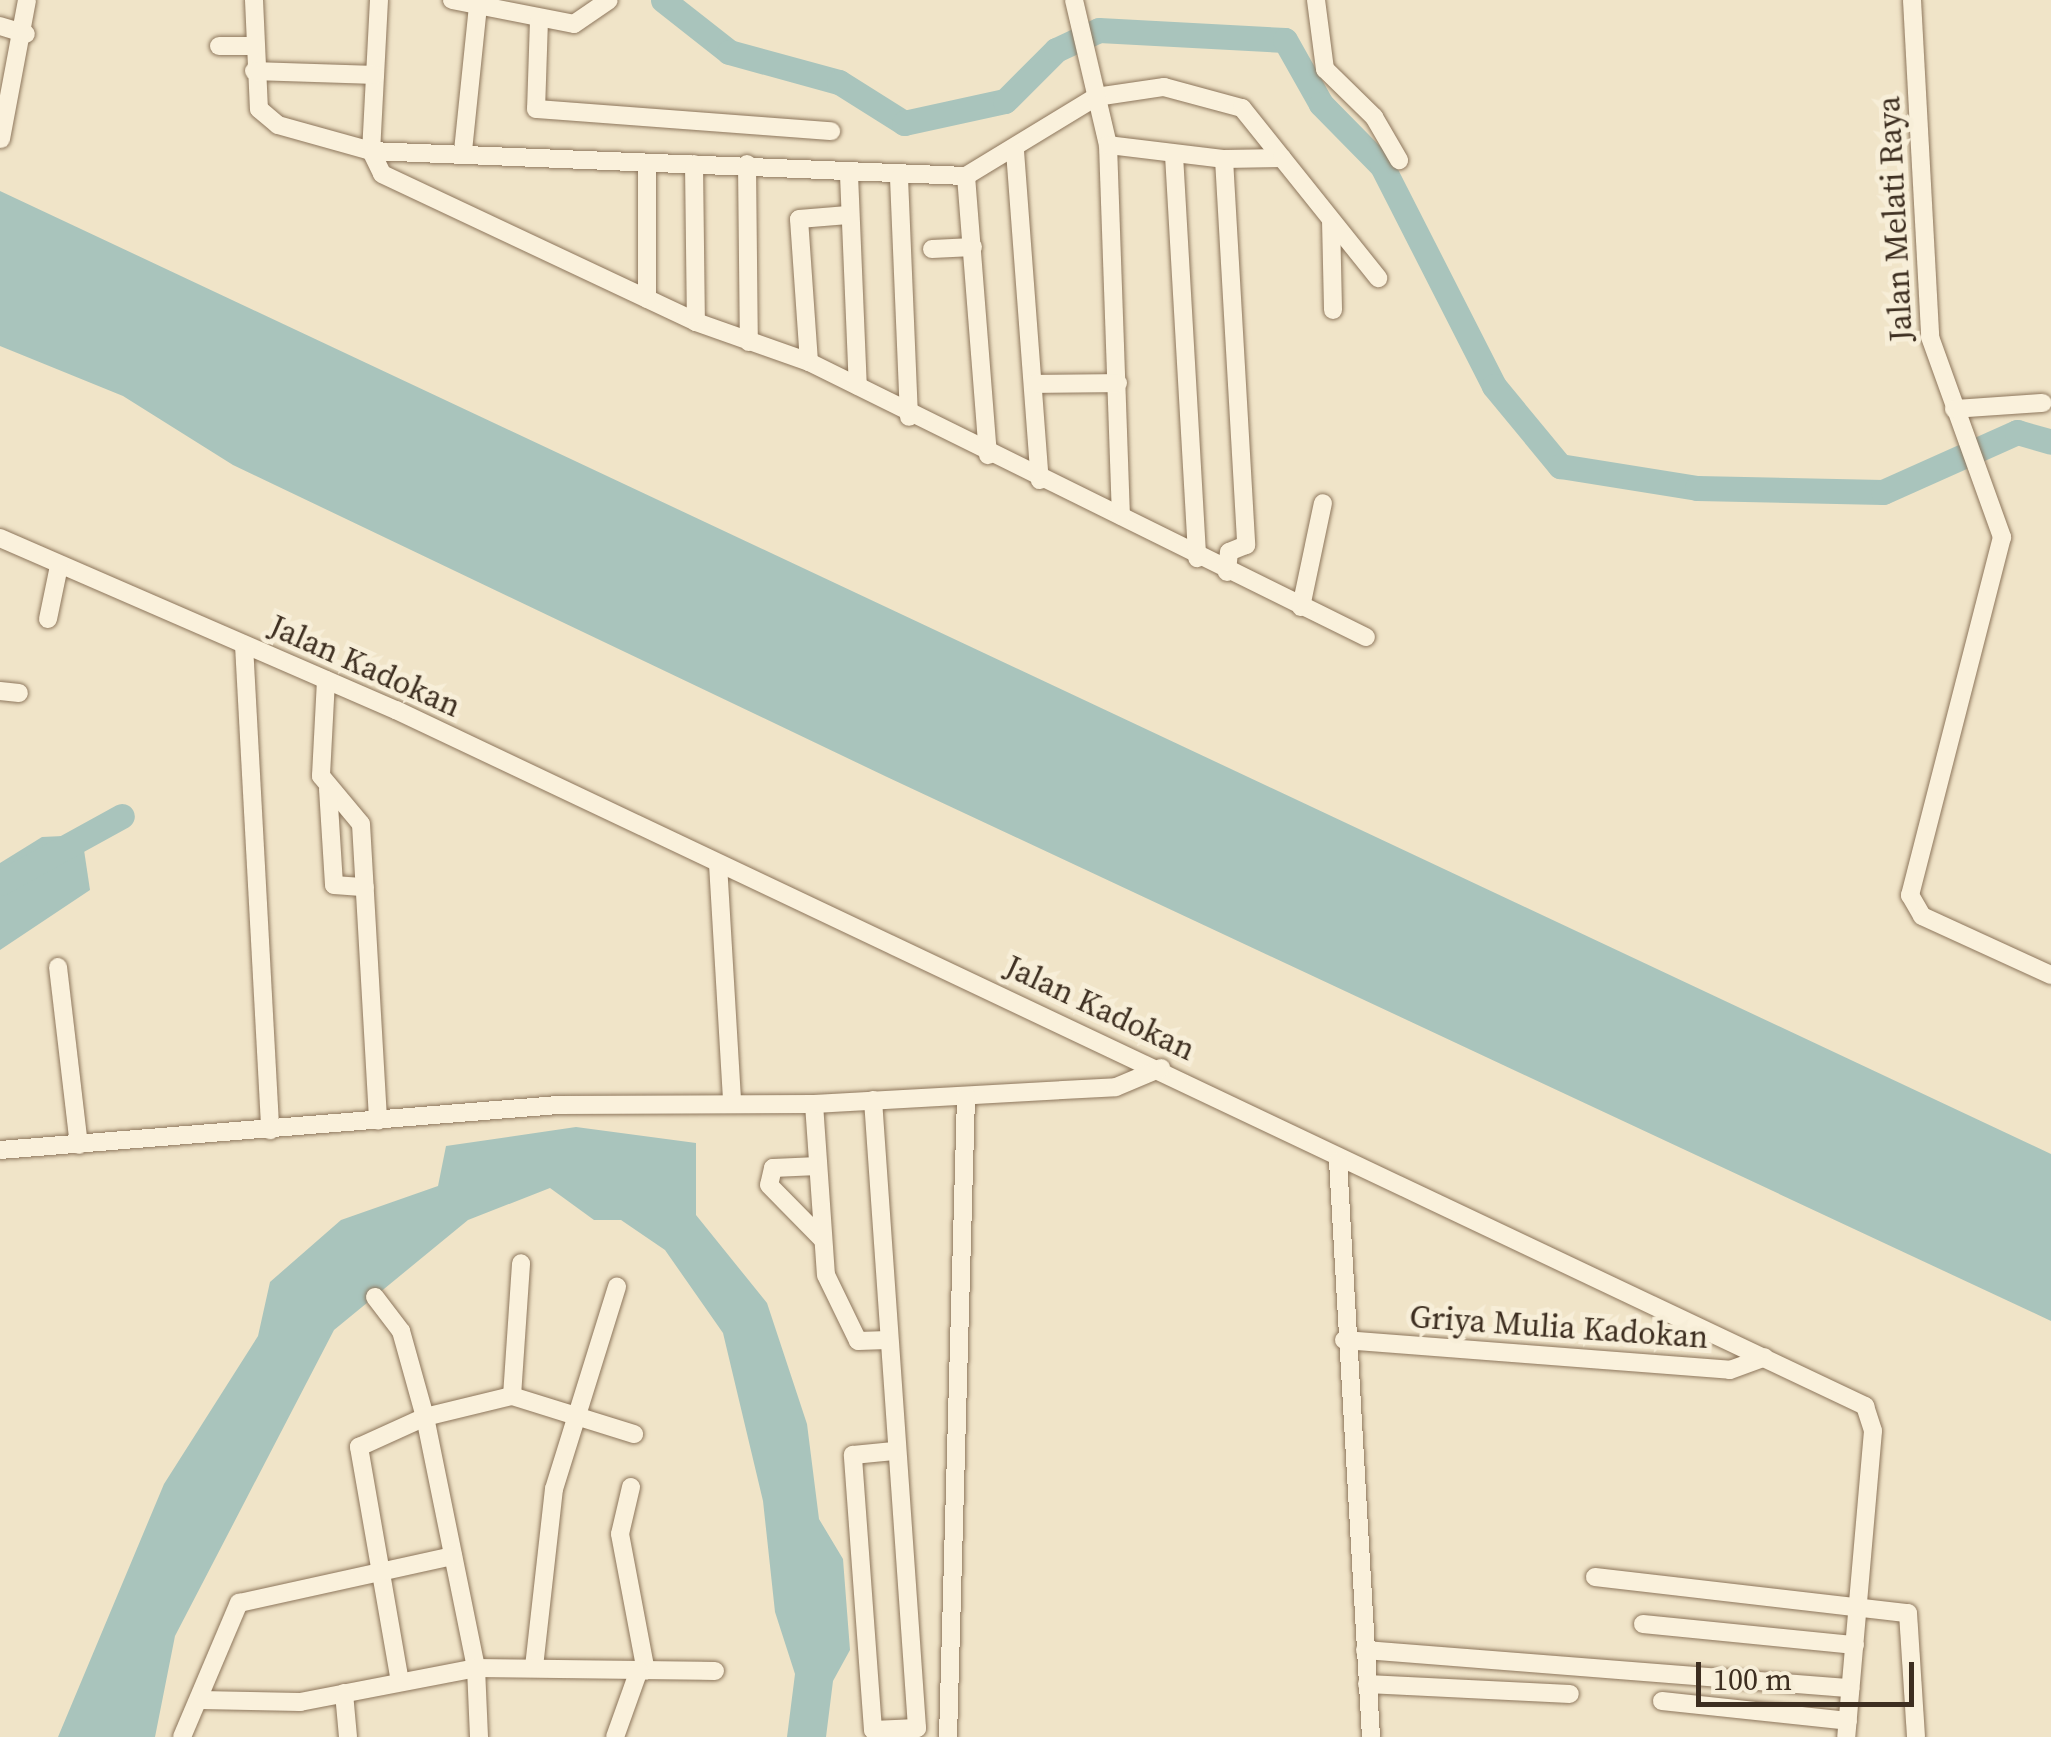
<!DOCTYPE html>
<html>
<head>
<meta charset="utf-8">
<style>
	body { margin:0 }
	#map { position:relative; width:2051px; height:1737px; overflow:hidden; background:#f0e4c8; font-family:"Source Serif 4",serif }
	div>[style] { position:absolute }
	.water>* { inset:0; background:#a9c4bc }
	.river>* { height:25px; margin:-12.5px; padding:0 12.5px; transform-origin:12.5px; border-radius:12.5px; background:#a9c4bc }
	.roads { filter:drop-shadow(0 0 2px #8d765c) drop-shadow(0 0 2px #8d765c) }
	.street>* { height:18px; margin:-9px; padding:0 9px; transform-origin:9px; border-radius:9px; background:#faf1dc }
	span { translate:-50% -50%; white-space:nowrap; text-align:center; line-height:1.15; -webkit-text-stroke:10px #f7eed8; paint-order:stroke }
	.street-label { font-size:32px; color:#3d2e20 }
	.scale { position:absolute; left:1696px; top:1662px; width:218px; height:45px; box-sizing:border-box; border:5px solid #3d2e20; border-top:0; padding-left:12px; font-size:30px; line-height:35px; white-space:nowrap; color:#3d2e20; -webkit-text-stroke:8px #f7eed8; paint-order:stroke }
</style>
</head>
<body>
<div id="map">
	<div class="water">
		<i style="clip-path:polygon(0 191px,2051px 1154px,2051px 1321px,887px 777px,233px 465px,123px 396px,0 346px)"></i>
		<i style="clip-path:polygon(63px 836px,84px 850px,90px 890px,0 950px,0 863px,42px 837px)"></i>
		<i style="clip-path:polygon(576px 1127px,696px 1143px,696px 1215px,767px 1303px,807px 1424px,819px 1519px,843px 1559px,850px 1650px,833px 1681px,826px 1737px,787px 1737px,795px 1674px,775px 1612px,763px 1501px,723px 1333px,665px 1250px,621px 1220px,594px 1220px,550px 1188px,468px 1220px,334px 1330px,175px 1636px,155px 1737px,58px 1737px,164px 1484px,258px 1336px,270px 1282px,341px 1220px,438px 1186px,446px 1146px)"></i>
	</div>
	<div class="river">
		<i style="left:663px;top:0;width:84px;rotate:38.2deg"></i>
		<i style="left:729px;top:52px;width:114px;rotate:15.3deg"></i>
		<i style="left:839px;top:82px;width:77px;rotate:32.2deg"></i>
		<i style="left:904px;top:123px;width:103px;rotate:-12.3deg"></i>
		<i style="left:1005px;top:101px;width:72px;rotate:-45deg"></i>
		<i style="left:1056px;top:50px;width:47px;rotate:-24.9deg"></i>
		<i style="left:1099px;top:30px;width:186px;rotate:3.1deg"></i>
		<i style="left:1285px;top:40px;width:73px;rotate:60.6deg"></i>
		<i style="left:1321px;top:104px;width:87px;rotate:45.5deg"></i>
		<i style="left:1382px;top:166px;width:247px;rotate:63deg"></i>
		<i style="left:1494px;top:386px;width:104px;rotate:50.5deg"></i>
		<i style="left:1560px;top:466px;width:139px;rotate:9.1deg"></i>
		<i style="left:1697px;top:488px;width:186px;rotate:1.2deg"></i>
		<i style="left:1883px;top:492px;width:147px;rotate:-24.1deg"></i>
		<i style="left:2017px;top:432px;width:35px;rotate:16deg"></i>
		<i style="left:0;top:883px;width:139px;rotate:-28.8deg"></i>
	</div>
	<div class="roads">
		<div class="street">
			<i style="left:254px;top:0;width:109px;rotate:87.4deg"></i>
			<i style="left:259px;top:109px;width:25px;rotate:40deg"></i>
			<i style="left:278px;top:125px;width:97px;rotate:15.6deg"></i>
			<i style="left:371px;top:151px;width:596px;rotate:2.41deg"></i>
			<i style="left:966px;top:176px;width:152px;rotate:-31.3deg"></i>
			<i style="left:1096px;top:97px;width:69px;rotate:-8.4deg"></i>
			<i style="left:1164px;top:87px;width:81px;rotate:15.1deg"></i>
			<i style="left:1242px;top:108px;width:64px;rotate:51.3deg"></i>
			<i style="left:379px;top:0;width:151px;rotate:93deg"></i>
			<i style="left:371px;top:151px;width:25px;rotate:64deg"></i>
			<i style="left:382px;top:174px;width:347px;rotate:25.2deg"></i>
			<i style="left:696px;top:322px;width:120px;rotate:19.5deg"></i>
			<i style="left:809px;top:362px;width:621px;rotate:26.28deg"></i>
			<i style="left:452px;top:0;width:124px;rotate:11.1deg"></i>
			<i style="left:574px;top:24px;width:42px;rotate:-34.4deg"></i>
			<i style="left:1074px;top:0;width:149px;rotate:76.8deg"></i>
			<i style="left:1108px;top:145px;width:371px;rotate:88deg"></i>
			<i style="left:1316px;top:0;width:70px;rotate:82.6deg"></i>
			<i style="left:1325px;top:69px;width:69px;rotate:44.4deg"></i>
			<i style="left:1374px;top:117px;width:50px;rotate:59.8deg"></i>
			<i style="left:1912px;top:0;width:337px;rotate:86.9deg"></i>
			<i style="left:1930px;top:337px;width:213px;rotate:70.2deg"></i>
			<i style="left:2002px;top:537px;width:370px;rotate:104.4deg"></i>
			<i style="left:1910px;top:895px;width:24px;rotate:60deg"></i>
			<i style="left:1922px;top:916px;width:142px;rotate:24.6deg"></i>
			<i style="left:539px;top:20px;width:89px;rotate:91.9deg"></i>
			<i style="left:536px;top:109px;width:296px;rotate:4.3deg"></i>
			<i style="left:0;top:26px;width:27px;rotate:17deg"></i>
			<i style="left:219px;top:46px;width:35px"></i>
			<i style="left:254px;top:71px;width:121px;rotate:1.9deg"></i>
			<i style="left:1px;top:139px;width:141px;rotate:-79.4deg"></i>
			<i style="left:1108px;top:145px;width:117px;rotate:6.9deg"></i>
			<i style="left:1224px;top:159px;width:387px;rotate:86.7deg"></i>
			<i style="left:1246px;top:545px;width:18px;rotate:158deg"></i>
			<i style="left:1229px;top:552px;width:20px;rotate:96deg"></i>
			<i style="left:463px;top:151px;width:147px;rotate:-84.1deg"></i>
			<i style="left:1015px;top:151px;width:330px;rotate:85.7deg"></i>
			<i style="left:1174px;top:155px;width:404px;rotate:86.7deg"></i>
			<i style="left:1224px;top:159px;width:58px;rotate:-1deg"></i>
			<i style="left:1282px;top:158px;width:154px;rotate:51.3deg"></i>
			<i style="left:647px;top:163px;width:136px;rotate:90deg"></i>
			<i style="left:694px;top:164px;width:158px;rotate:89.3deg"></i>
			<i style="left:747px;top:164px;width:178px;rotate:89.4deg"></i>
			<i style="left:849px;top:175px;width:211px;rotate:87.6deg"></i>
			<i style="left:966px;top:176px;width:280px;rotate:85.5deg"></i>
			<i style="left:899px;top:178px;width:239px;rotate:87.6deg"></i>
			<i style="left:1331px;top:220px;width:90px;rotate:88.7deg"></i>
			<i style="left:932px;top:249px;width:41px;rotate:-2.8deg"></i>
			<i style="left:809px;top:362px;width:143px;rotate:-94deg"></i>
			<i style="left:799px;top:219px;width:49px;rotate:-4.7deg"></i>
			<i style="left:1036px;top:384px;width:82px;rotate:-0.7deg"></i>
			<i style="left:1954px;top:409px;width:89px;rotate:-3.9deg"></i>
			<i style="left:0;top:538px;width:432px;rotate:23.5deg"></i>
			<i style="left:396px;top:710px;width:1626px;rotate:25.35deg"></i>
			<i style="left:1865px;top:1406px;width:26px;rotate:72deg"></i>
			<i style="left:1873px;top:1431px;width:307px;rotate:95deg"></i>
			<i style="left:1301px;top:607px;width:106px;rotate:-78.1deg"></i>
			<i style="left:48px;top:619px;width:54px;rotate:-78.3deg"></i>
			<i style="left:244px;top:645px;width:486px;rotate:86.9deg"></i>
			<i style="left:326px;top:680px;width:96px;rotate:93deg"></i>
			<i style="left:321px;top:776px;width:62px;rotate:50.2deg"></i>
			<i style="left:361px;top:824px;width:297px;rotate:86.7deg"></i>
			<i style="left:0;top:691px;width:19px;rotate:6deg"></i>
			<i style="left:328px;top:789px;width:96px;rotate:86.4deg"></i>
			<i style="left:334px;top:885px;width:31px;rotate:4deg"></i>
			<i style="left:718px;top:864px;width:237px;rotate:86.6deg"></i>
			<i style="left:58px;top:967px;width:179px;rotate:83.3deg"></i>
			<i style="left:873px;top:1100px;width:630px;rotate:85.99deg"></i>
			<i style="left:917px;top:1728px;width:44px;rotate:177.4deg"></i>
			<i style="left:873px;top:1730px;width:276px;rotate:-94.2deg"></i>
			<i style="left:853px;top:1455px;width:41px;rotate:-5.6deg"></i>
			<i style="left:814px;top:1104px;width:171px;rotate:86deg"></i>
			<i style="left:826px;top:1275px;width:73px;rotate:64.1deg"></i>
			<i style="left:858px;top:1341px;width:30px;rotate:-2deg"></i>
			<i style="left:0;top:1150px;width:560px;rotate:-4.61deg"></i>
			<i style="left:558px;top:1105px;width:256px;rotate:-0.2deg"></i>
			<i style="left:814px;top:1104px;width:302px;rotate:-3.2deg"></i>
			<i style="left:1116px;top:1087px;width:49px;rotate:-22.9deg"></i>
			<i style="left:1338px;top:1161px;width:577px;rotate:86.72deg"></i>
			<i style="left:818px;top:1166px;width:45px;rotate:177.5deg"></i>
			<i style="left:773px;top:1168px;width:17px;rotate:103deg"></i>
			<i style="left:769px;top:1185px;width:76px;rotate:45.5deg"></i>
			<i style="left:375px;top:1297px;width:43px;rotate:52.6deg"></i>
			<i style="left:401px;top:1331px;width:89px;rotate:74.4deg"></i>
			<i style="left:425px;top:1417px;width:256px;rotate:78.5deg"></i>
			<i style="left:476px;top:1668px;width:69px;rotate:87.5deg"></i>
			<i style="left:1344px;top:1340px;width:387px;rotate:4.4deg"></i>
			<i style="left:1730px;top:1370px;width:37px;rotate:-20deg"></i>
			<i style="left:512px;top:1396px;width:128px;rotate:17.3deg"></i>
			<i style="left:631px;top:1487px;width:48px;rotate:103.2deg"></i>
			<i style="left:620px;top:1534px;width:139px;rotate:79.3deg"></i>
			<i style="left:1595px;top:1577px;width:315px;rotate:6.6deg"></i>
			<i style="left:1908px;top:1613px;width:124px;rotate:86.3deg"></i>
			<i style="left:1643px;top:1624px;width:213px;rotate:5.7deg"></i>
			<i style="left:1365px;top:1650px;width:487px;rotate:4.5deg"></i>
			<i style="left:534px;top:1667px;width:179px;rotate:-83.6deg"></i>
			<i style="left:554px;top:1489px;width:212px;rotate:-72.7deg"></i>
			<i style="left:400px;top:1682px;width:239px;rotate:-99.9deg"></i>
			<i style="left:359px;top:1447px;width:72px;rotate:-24.4deg"></i>
			<i style="left:425px;top:1417px;width:89px;rotate:-13.6deg"></i>
			<i style="left:512px;top:1396px;width:133px;rotate:-86.1deg"></i>
			<i style="left:1367px;top:1684px;width:203px;rotate:2.8deg"></i>
			<i style="left:344px;top:1693px;width:44px;rotate:84.8deg"></i>
			<i style="left:201px;top:1700px;width:99px;rotate:1.2deg"></i>
			<i style="left:300px;top:1702px;width:179px;rotate:-10.9deg"></i>
			<i style="left:476px;top:1668px;width:239px;rotate:0.7deg"></i>
			<i style="left:1662px;top:1701px;width:187px;rotate:6.1deg"></i>
			<i style="left:182px;top:1737px;width:146px;rotate:-67deg"></i>
			<i style="left:239px;top:1603px;width:219px;rotate:-12.4deg"></i>
			<i style="left:615px;top:1737px;width:71px;rotate:-70.3deg"></i>
			<i style="left:948px;top:1737px;width:641px;rotate:-88.39deg"></i>
		</div>
	</div>
	<div class="street-label">
		<span style="left:1895px;top:219px;rotate:-93deg">Jalan Melati Raya</span>
		<span style="left:365px;top:666px;rotate:24deg">Jalan Kadokan</span>
		<span style="left:1100px;top:1008px;rotate:25deg">Jalan Kadokan</span>
		<span style="left:1559px;top:1327px;rotate:4deg">Griya Mulia Kadokan</span>
	</div>
	<div class="scale">100 m</div>
</div>
</body>
</html>
